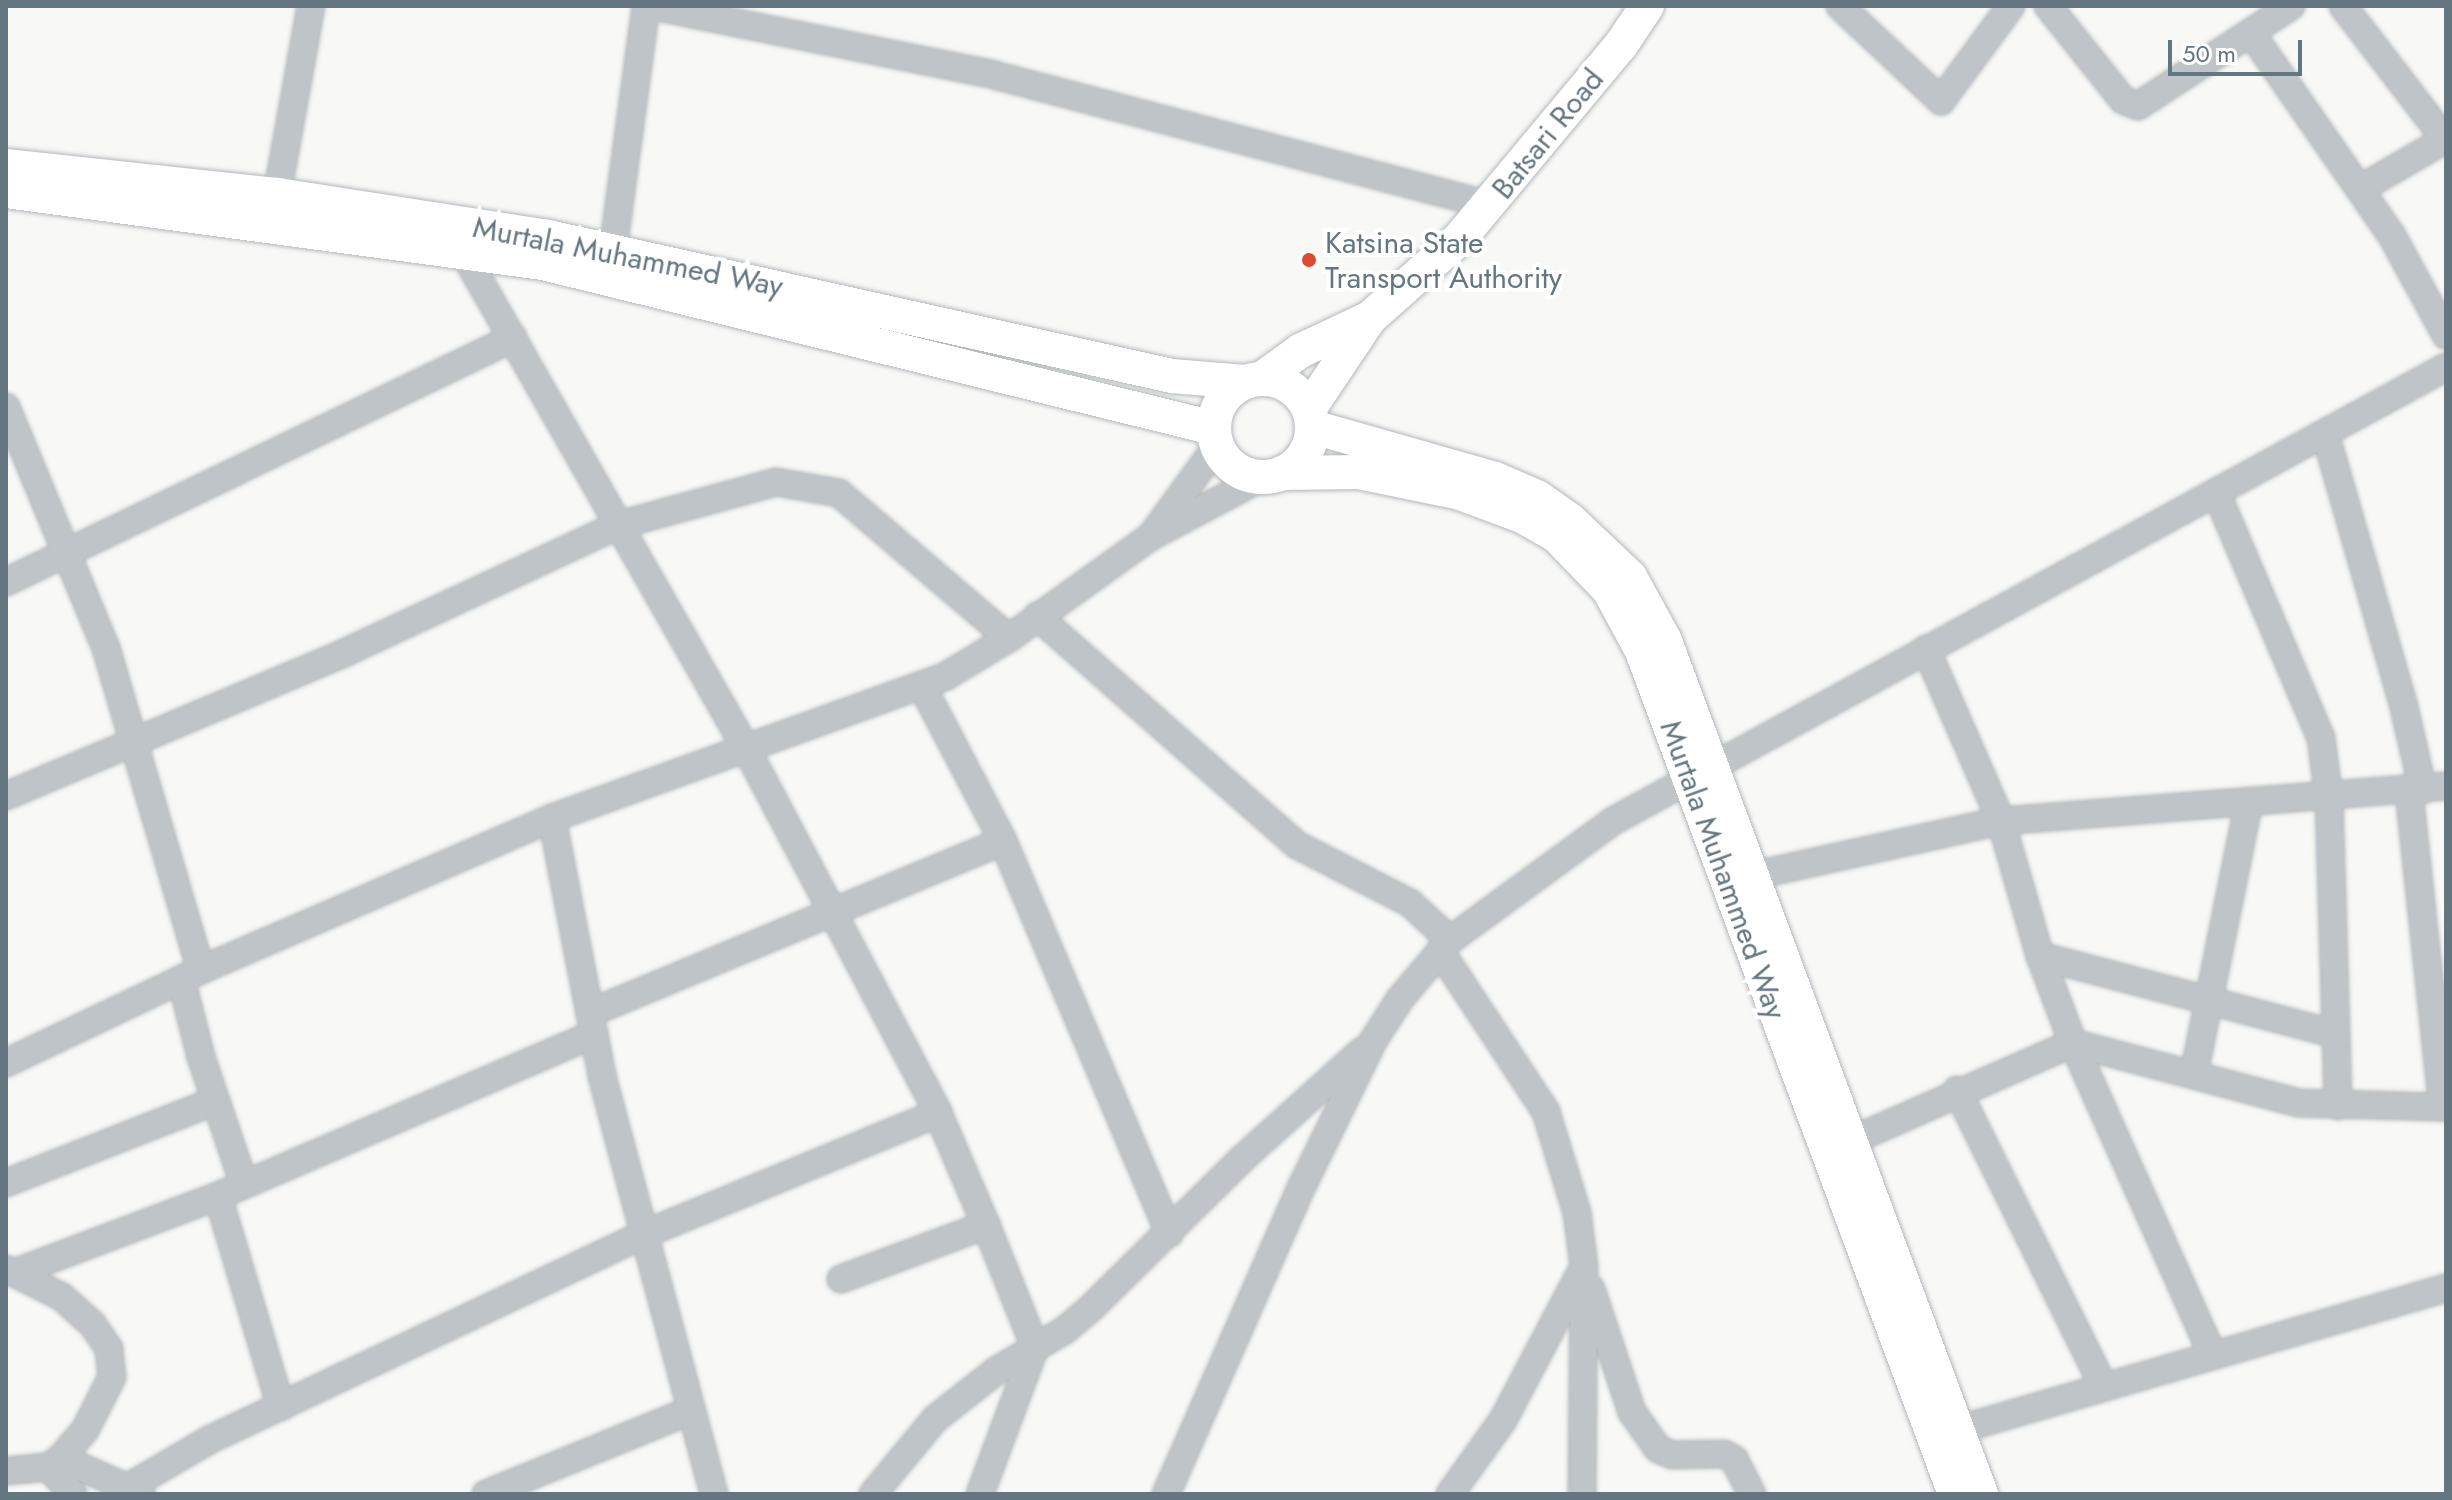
<!DOCTYPE html>
<html>
<head>
<meta charset="utf-8">
<style>
	body { margin:0 }
	#map { position:relative; width:2452px; height:1500px; overflow:hidden; background:#f8f8f6; font-family:Jost,sans-serif }
	div>[style] { position:absolute }
	.roads { filter:drop-shadow(0 0 2px #b3b9bc) drop-shadow(0 0 2px #b3b9bc) }
	.minor>* { height:26px; margin:-13px; padding:0 13px; transform-origin:13px; border-radius:13px; background:#bfc4c8 }
	.major>* { height:34px; margin:-17px; padding:0 17px; transform-origin:17px; border-radius:17px; background:#fff }
	.major>.ring { margin:-17px; padding:0; box-sizing:content-box; background:none; border:34px solid #fff; border-radius:50% }
	.dots>* { width:22px; height:22px; translate:-50% -50%; box-sizing:border-box; border:4px solid #fff; border-radius:50% }
	span { translate:-50% -50%; white-space:nowrap; text-align:center; line-height:1.15; -webkit-text-stroke:8px #fff; paint-order:stroke }
	.street-label { font-size:30px; color:#647680 }
	.poi-label { font-size:30px; color:#647680 }
	.left { translate:0 -50%; text-align:left }
	.frame { position:absolute; inset:0; border:8px solid #647680; pointer-events:none }
	.scale { position:absolute; left:2168px; top:40px; width:134px; height:36px; box-sizing:border-box; border:4px solid #647680; border-top:0; padding-left:10px; font-size:24px; line-height:28px; white-space:nowrap; color:#647680; -webkit-text-stroke:6px #fff; paint-order:stroke }
</style>
</head>
<body>
<div id="map">
	<div class="roads">
		<div class="minor">
			<i style="left:653px;top:6px;width:348px;rotate:11.4deg"></i>
			<i style="left:994px;top:75px;width:512px;rotate:14.72deg"></i>
			<i style="left:1840px;top:6px;width:139px;rotate:43.2deg"></i>
			<i style="left:1941px;top:101px;width:118px;rotate:-53.6deg"></i>
			<i style="left:2048px;top:6px;width:120px;rotate:51.4deg"></i>
			<i style="left:2123px;top:100px;width:16px;rotate:22deg"></i>
			<i style="left:2138px;top:106px;width:183px;rotate:-33.2deg"></i>
			<i style="left:2343px;top:6px;width:169px;rotate:52.5deg"></i>
			<i style="left:2251px;top:33px;width:247px;rotate:55.2deg"></i>
			<i style="left:2392px;top:236px;width:113px;rotate:61.4deg"></i>
			<i style="left:2360px;top:189px;width:99px;rotate:-30.2deg"></i>
			<i style="left:277px;top:195px;width:192px;rotate:-79.8deg"></i>
			<i style="left:462px;top:250px;width:576px;rotate:60.32deg"></i>
			<i style="left:747px;top:750px;width:410px;rotate:62.2deg"></i>
			<i style="left:938px;top:1113px;width:122px;rotate:66.8deg"></i>
			<i style="left:986px;top:1225px;width:131px;rotate:68.1deg"></i>
			<i style="left:1035px;top:1347px;width:157px;rotate:110.5deg"></i>
			<i style="left:613px;top:250px;width:246px;rotate:-82.3deg"></i>
			<i style="left:6px;top:407px;width:261px;rotate:67.5deg"></i>
			<i style="left:106px;top:648px;width:336px;rotate:73.6deg"></i>
			<i style="left:2325px;top:433px;width:285px;rotate:73.9deg"></i>
			<i style="left:2404px;top:707px;width:85px;rotate:77.1deg"></i>
			<i style="left:2216px;top:492px;width:267px;rotate:66.9deg"></i>
			<i style="left:2321px;top:738px;width:61px;rotate:82.4deg"></i>
			<i style="left:2329px;top:798px;width:308px;rotate:88.3deg"></i>
			<i style="left:1155px;top:531px;width:105px;rotate:-53.9deg"></i>
			<i style="left:6px;top:582px;width:563px;rotate:-25.7deg"></i>
			<i style="left:1037px;top:616px;width:346px;rotate:41.4deg"></i>
			<i style="left:1297px;top:845px;width:127px;rotate:27.2deg"></i>
			<i style="left:1410px;top:903px;width:54px;rotate:42.8deg"></i>
			<i style="left:1926px;top:649px;width:188px;rotate:66.4deg"></i>
			<i style="left:2001px;top:821px;width:141px;rotate:73.9deg"></i>
			<i style="left:2040px;top:956px;width:93px;rotate:69.2deg"></i>
			<i style="left:2073px;top:1043px;width:341px;rotate:65.9deg"></i>
			<i style="left:922px;top:686px;width:175px;rotate:62.4deg"></i>
			<i style="left:1003px;top:841px;width:426px;rotate:67deg"></i>
			<i style="left:2409px;top:791px;width:318px;rotate:83.9deg"></i>
			<i style="left:6px;top:796px;width:367px;rotate:-22.9deg"></i>
			<i style="left:344px;top:653px;width:303px;rotate:-25deg"></i>
			<i style="left:619px;top:525px;width:163px;rotate:-15.3deg"></i>
			<i style="left:776px;top:482px;width:64px;rotate:9.9deg"></i>
			<i style="left:839px;top:493px;width:223px;rotate:40.5deg"></i>
			<i style="left:552px;top:818px;width:263px;rotate:79deg"></i>
			<i style="left:602px;top:1076px;width:433px;rotate:75deg"></i>
			<i style="left:1752px;top:876px;width:255px;rotate:-12.5deg"></i>
			<i style="left:2001px;top:821px;width:446px;rotate:-4.5deg"></i>
			<i style="left:1440px;top:951px;width:193px;rotate:56.6deg"></i>
			<i style="left:1546px;top:1112px;width:106px;rotate:72.9deg"></i>
			<i style="left:1577px;top:1213px;width:53px;rotate:82.5deg"></i>
			<i style="left:1584px;top:1266px;width:228px;rotate:90.5deg"></i>
			<i style="left:2040px;top:956px;width:305px;rotate:14.8deg"></i>
			<i style="left:181px;top:979px;width:81px;rotate:75.6deg"></i>
			<i style="left:201px;top:1057px;width:134px;rotate:71.3deg"></i>
			<i style="left:590px;top:1013px;width:447px;rotate:-22.6deg"></i>
			<i style="left:6px;top:1063px;width:216px;rotate:-25.5deg"></i>
			<i style="left:201px;top:970px;width:382px;rotate:-23.4deg"></i>
			<i style="left:552px;top:818px;width:419px;rotate:-19.8deg"></i>
			<i style="left:946px;top:676px;width:74px;rotate:-31.1deg"></i>
			<i style="left:1009px;top:638px;width:173px;rotate:-35.6deg"></i>
			<i style="left:1150px;top:537px;width:128px;rotate:-28deg"></i>
			<i style="left:2194px;top:1074px;width:278px;rotate:-78.6deg"></i>
			<i style="left:1957px;top:1090px;width:330px;rotate:63.7deg"></i>
			<i style="left:1853px;top:1140px;width:240px;rotate:-23.8deg"></i>
			<i style="left:2073px;top:1043px;width:234px;rotate:14.9deg"></i>
			<i style="left:2299px;top:1103px;width:147px;rotate:1.6deg"></i>
			<i style="left:6px;top:1183px;width:225px;rotate:-21.4deg"></i>
			<i style="left:218px;top:1196px;width:220px;rotate:73.4deg"></i>
			<i style="left:6px;top:1269px;width:63px;rotate:26.6deg"></i>
			<i style="left:62px;top:1297px;width:42px;rotate:42.1deg"></i>
			<i style="left:93px;top:1325px;width:29px;rotate:56deg"></i>
			<i style="left:109px;top:1349px;width:28px;rotate:84deg"></i>
			<i style="left:112px;top:1377px;width:59px;rotate:117deg"></i>
			<i style="left:85px;top:1430px;width:37px;rotate:131deg"></i>
			<i style="left:14px;top:1273px;width:218px;rotate:-20.7deg"></i>
			<i style="left:218px;top:1196px;width:409px;rotate:-23.3deg"></i>
			<i style="left:841px;top:1279px;width:155px;rotate:-20.4deg"></i>
			<i style="left:1591px;top:1289px;width:130px;rotate:71.6deg"></i>
			<i style="left:1632px;top:1412px;width:45px;rotate:54.9deg"></i>
			<i style="left:1658px;top:1449px;width:15px;rotate:23deg"></i>
			<i style="left:1672px;top:1455px;width:52px;rotate:-1.1deg"></i>
			<i style="left:1724px;top:1454px;width:11px;rotate:27deg"></i>
			<i style="left:1734px;top:1459px;width:39px;rotate:63deg"></i>
			<i style="left:1957px;top:1430px;width:509px;rotate:-16.19deg"></i>
			<i style="left:48px;top:1467px;width:37px;rotate:47deg"></i>
			<i style="left:6px;top:1471px;width:42px;rotate:-5.4deg"></i>
			<i style="left:48px;top:1467px;width:16px;rotate:-35deg"></i>
			<i style="left:61px;top:1458px;width:88px;rotate:24.2deg"></i>
			<i style="left:127px;top:1488px;width:95px;rotate:-30.3deg"></i>
			<i style="left:209px;top:1440px;width:484px;rotate:-25.3deg"></i>
			<i style="left:647px;top:1233px;width:315px;rotate:-22.4deg"></i>
			<i style="left:486px;top:1494px;width:219px;rotate:-22.2deg"></i>
			<i style="left:873px;top:1494px;width:97px;rotate:-50.4deg"></i>
			<i style="left:935px;top:1419px;width:78px;rotate:-38.2deg"></i>
			<i style="left:996px;top:1371px;width:80px;rotate:-30.7deg"></i>
			<i style="left:1065px;top:1330px;width:34px;rotate:-40deg"></i>
			<i style="left:1091px;top:1308px;width:212px;rotate:-44.6deg"></i>
			<i style="left:1242px;top:1159px;width:161px;rotate:-42deg"></i>
			<i style="left:1166px;top:1494px;width:339px;rotate:-66.2deg"></i>
			<i style="left:1303px;top:1184px;width:159px;rotate:-63.9deg"></i>
			<i style="left:1373px;top:1041px;width:50px;rotate:-57.3deg"></i>
			<i style="left:1400px;top:999px;width:77px;rotate:-49.7deg"></i>
			<i style="left:1450px;top:940px;width:202px;rotate:-36.1deg"></i>
			<i style="left:1613px;top:821px;width:949px;rotate:-28.59deg"></i>
			<i style="left:1450px;top:1494px;width:91px;rotate:-54.4deg"></i>
			<i style="left:1503px;top:1420px;width:170px;rotate:-62.2deg"></i>
		</div>
		<div class="major">
			<i style="left:6px;top:166px;width:273px;rotate:6.1deg"></i>
			<i style="left:277px;top:195px;width:274px;rotate:8.8deg"></i>
			<i style="left:548px;top:237px;width:639px;rotate:12.56deg"></i>
			<i style="left:1172px;top:376px;width:73px;rotate:4.7deg"></i>
			<i style="left:6px;top:191px;width:542px;rotate:7.64deg"></i>
			<i style="left:543px;top:263px;width:691px;rotate:13.82deg"></i>
			<i style="left:1263px;top:378px;width:46px;rotate:-36.1deg"></i>
			<i style="left:1300px;top:351px;width:77px;rotate:-25.2deg"></i>
			<i class="ring" style="left:1214px;top:379px;width:64px;height:64px"></i>
			<i style="left:1309px;top:409px;width:110px;rotate:-56.2deg"></i>
			<i style="left:1370px;top:318px;width:120px;rotate:-41.6deg"></i>
			<i style="left:1460px;top:238px;width:251px;rotate:-50.2deg"></i>
			<i style="left:1621px;top:45px;width:47px;rotate:-56.3deg"></i>
			<i style="left:1313px;top:427px;width:189px;rotate:15.9deg"></i>
			<i style="left:1495px;top:479px;width:46px;rotate:23.2deg"></i>
			<i style="left:1537px;top:497px;width:40px;rotate:34.9deg"></i>
			<i style="left:1570px;top:520px;width:83px;rotate:43.5deg"></i>
			<i style="left:1630px;top:577px;width:73px;rotate:61.3deg"></i>
			<i style="left:1665px;top:641px;width:910px;rotate:69.67deg"></i>
			<i style="left:1282px;top:473px;width:77px;rotate:-0.7deg"></i>
			<i style="left:1359px;top:472px;width:103px;rotate:11.7deg"></i>
			<i style="left:1460px;top:493px;width:66px;rotate:20.4deg"></i>
			<i style="left:1522px;top:516px;width:40px;rotate:29.7deg"></i>
			<i style="left:1557px;top:536px;width:75px;rotate:46.1deg"></i>
			<i style="left:1609px;top:590px;width:69px;rotate:61.6deg"></i>
			<i style="left:1642px;top:651px;width:899px;rotate:69.63deg"></i>
		</div>
	</div>
	<div class="dots">
		<i style="left:1309px;top:260px;background:#de4a30"></i>
	</div>
	<div class="street-label">
		<span style="left:1548px;top:134px;rotate:-51deg">Batsari Road</span>
		<span style="left:628px;top:257px;rotate:11deg">Murtala Muhammed Way</span>
		<span style="left:1723px;top:870px;rotate:70deg">Murtala Muhammed Way</span>
	</div>
	<div class="poi-label">
		<span class="left" style="left:1325px;top:260px">Katsina State<br>Transport Authority</span>
	</div>
	<div class="frame"></div>
	<div class="scale">50 m</div>
</div>
</body>
</html>
